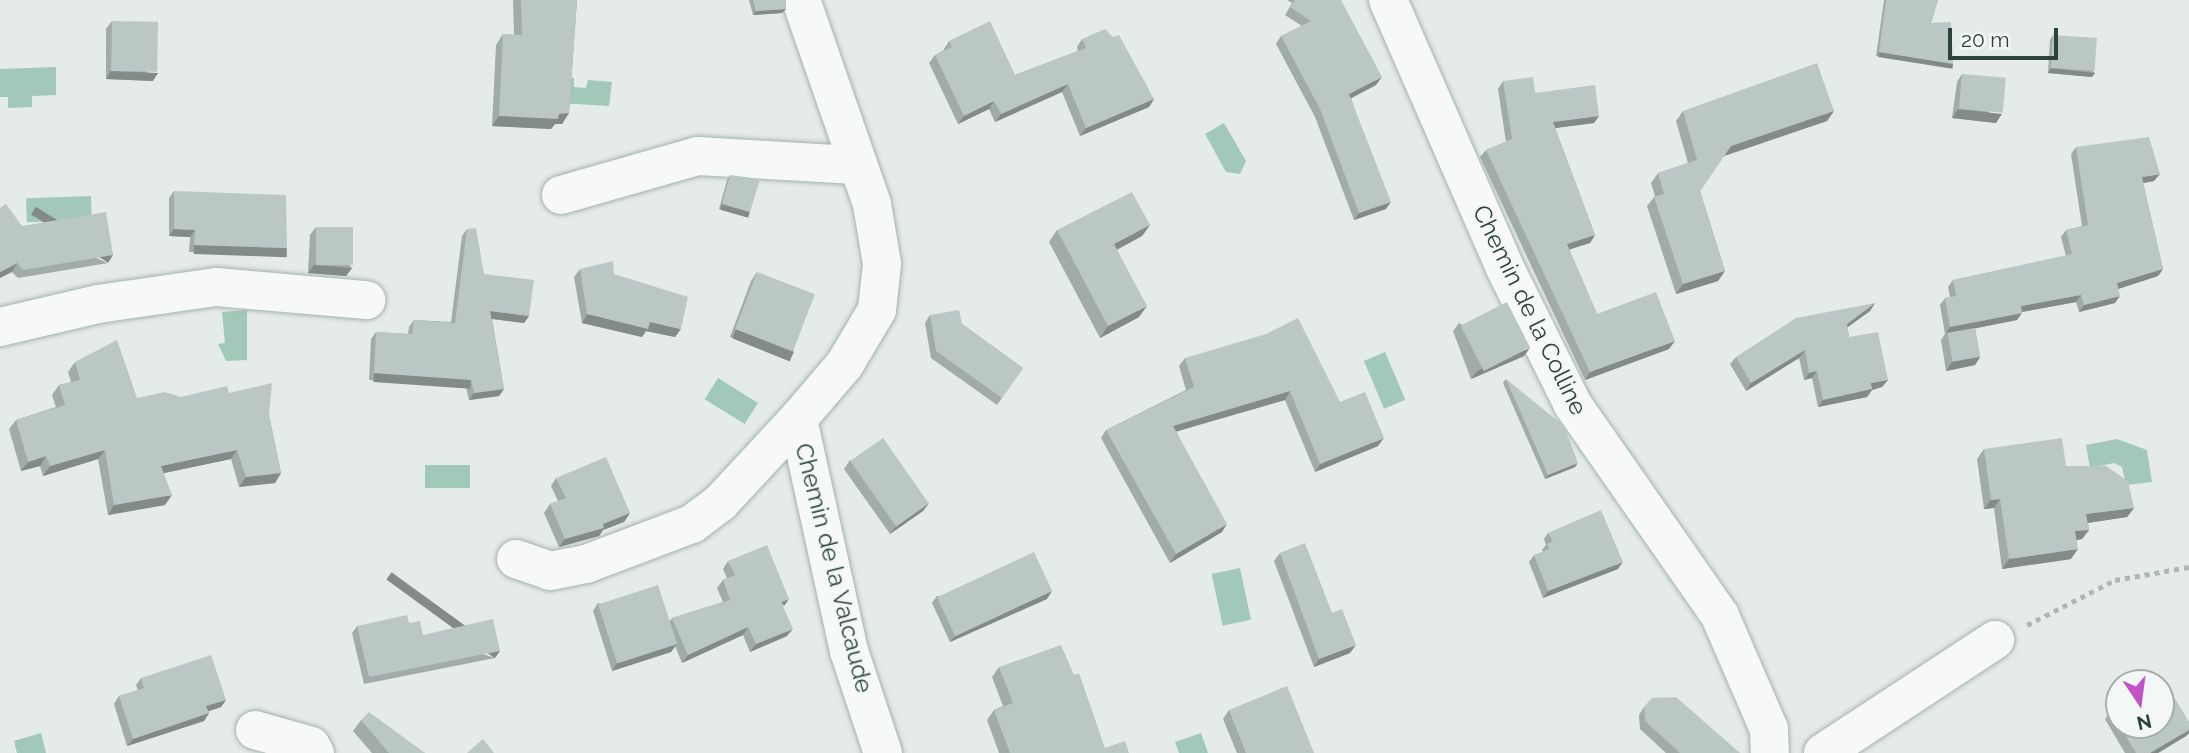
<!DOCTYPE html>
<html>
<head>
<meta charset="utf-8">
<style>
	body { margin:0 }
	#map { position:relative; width:2189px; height:753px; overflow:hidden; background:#e4ebe9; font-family:Raleway,sans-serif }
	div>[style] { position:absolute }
	.water>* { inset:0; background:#a1c8b9; transform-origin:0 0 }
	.path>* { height:4.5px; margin-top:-2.25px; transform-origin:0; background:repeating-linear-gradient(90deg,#adb7b5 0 5px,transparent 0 10px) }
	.roads { filter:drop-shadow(0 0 2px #a5b2af) drop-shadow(0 0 2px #a5b2af) }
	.minor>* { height:38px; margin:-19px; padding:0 19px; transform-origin:19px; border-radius:19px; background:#f6f9f8 }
	.wall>* { inset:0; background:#a1aba9 }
	.shaded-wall>* { inset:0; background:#838b89; transform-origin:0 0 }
	.building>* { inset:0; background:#bbc7c4; transform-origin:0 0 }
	span { translate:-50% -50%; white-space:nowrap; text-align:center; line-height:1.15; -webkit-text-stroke:5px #f3f8f7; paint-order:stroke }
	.street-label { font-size:24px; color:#2c423d }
	.north { position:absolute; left:2105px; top:669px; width:70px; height:70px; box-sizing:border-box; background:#f3f8f7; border:2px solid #a3afad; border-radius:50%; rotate:167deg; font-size:19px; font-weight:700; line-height:28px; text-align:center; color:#2c423d }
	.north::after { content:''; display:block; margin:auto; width:24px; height:32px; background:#c251c7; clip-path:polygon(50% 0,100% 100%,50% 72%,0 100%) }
	.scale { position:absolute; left:1948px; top:28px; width:110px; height:32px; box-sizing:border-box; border:4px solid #2c423d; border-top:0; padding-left:9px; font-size:21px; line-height:24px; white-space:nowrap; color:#2c423d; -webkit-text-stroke:5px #f3f8f7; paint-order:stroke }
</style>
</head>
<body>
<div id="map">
	<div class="water">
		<i style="clip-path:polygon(56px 67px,56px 95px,32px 96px,32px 107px,8px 108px,8px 97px,0 97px,0 69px)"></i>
		<i style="clip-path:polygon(562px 78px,574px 78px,574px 87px,586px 88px,588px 80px,612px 82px,609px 106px,560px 103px)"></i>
		<i style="clip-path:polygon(1224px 123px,1246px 161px,1240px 174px,1226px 172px,1205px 134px)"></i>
		<i style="left:91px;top:196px;width:24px;height:65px;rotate:88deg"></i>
		<i style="clip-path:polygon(247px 310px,247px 360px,226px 361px,218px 344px,225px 343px,222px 312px)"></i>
		<i style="left:1385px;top:352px;width:52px;height:23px;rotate:67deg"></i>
		<i style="left:718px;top:378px;width:47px;height:25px;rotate:32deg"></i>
		<i style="clip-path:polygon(2117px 439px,2147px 450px,2152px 482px,2126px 485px,2122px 467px,2114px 463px,2090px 468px,2086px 445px)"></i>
		<i style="left:425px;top:465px;width:45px;height:23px"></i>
		<i style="left:1240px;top:568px;width:53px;height:29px;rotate:78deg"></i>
		<i style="clip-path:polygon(41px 733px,46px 753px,17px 753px,14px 741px)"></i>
		<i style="clip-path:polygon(1201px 733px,1208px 753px,1179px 753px,1175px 742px)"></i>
	</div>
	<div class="path">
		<i style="left:2027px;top:625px;width:99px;rotate:-27.1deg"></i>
		<i style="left:2115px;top:580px;width:75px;rotate:-10deg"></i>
	</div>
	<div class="roads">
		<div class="minor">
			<i style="left:801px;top:0;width:216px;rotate:70.8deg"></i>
			<i style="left:872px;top:204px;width:61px;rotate:80.5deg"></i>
			<i style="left:882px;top:264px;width:46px;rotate:96.2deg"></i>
			<i style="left:877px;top:310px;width:63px;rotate:120.7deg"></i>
			<i style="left:845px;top:364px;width:72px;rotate:130.5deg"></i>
			<i style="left:798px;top:419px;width:238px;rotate:77.6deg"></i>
			<i style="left:849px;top:651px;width:108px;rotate:71.6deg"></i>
			<i style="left:1388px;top:0;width:290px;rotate:66.4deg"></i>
			<i style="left:1504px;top:266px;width:155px;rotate:63.6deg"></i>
			<i style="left:1573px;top:405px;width:257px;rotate:55.1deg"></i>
			<i style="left:1720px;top:616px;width:123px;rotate:66.6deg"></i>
			<i style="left:1769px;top:729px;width:24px;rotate:88deg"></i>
			<i style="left:561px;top:195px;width:142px;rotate:-15.9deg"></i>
			<i style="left:698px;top:156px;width:158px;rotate:3.3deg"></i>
			<i style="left:0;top:327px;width:101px;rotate:-13.2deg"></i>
			<i style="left:98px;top:304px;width:119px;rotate:-8.2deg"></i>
			<i style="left:216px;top:287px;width:151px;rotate:5deg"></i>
			<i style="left:516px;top:559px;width:36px;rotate:19deg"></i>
			<i style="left:550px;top:571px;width:37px;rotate:-11deg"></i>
			<i style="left:586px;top:564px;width:113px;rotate:-20.7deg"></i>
			<i style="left:692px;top:524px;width:36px;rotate:-37deg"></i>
			<i style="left:721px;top:502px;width:113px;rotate:-47.1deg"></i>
			<i style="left:255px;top:730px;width:58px;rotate:15.9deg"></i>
			<i style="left:311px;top:746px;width:8px;rotate:60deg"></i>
			<i style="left:1823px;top:753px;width:206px;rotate:-33.3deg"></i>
		</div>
	</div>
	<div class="wall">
		<i style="clip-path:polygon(513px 0,577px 0,569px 113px,562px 124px,555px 124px,551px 129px,492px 126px,496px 45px,503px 34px,514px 35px)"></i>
		<i style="clip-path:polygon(749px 0,786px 0,786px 9px,782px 13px,753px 15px)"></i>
		<i style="clip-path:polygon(1287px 0,1341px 0,1376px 85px,1351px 98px,1386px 209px,1354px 220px,1315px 117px,1276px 44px,1281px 36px,1302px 26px,1285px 15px,1292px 3px)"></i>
		<i style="clip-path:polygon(1884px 0,1938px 0,1931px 23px,1953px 64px,1950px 68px,1876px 56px)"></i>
		<i style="clip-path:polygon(112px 21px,153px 81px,106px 79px,106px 29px)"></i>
		<i style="clip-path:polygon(2053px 35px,2095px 73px,2092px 77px,2048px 73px,2050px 40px)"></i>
		<i style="clip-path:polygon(1082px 39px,1154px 99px,1149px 107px,1080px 136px,1062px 92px,995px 122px,989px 109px,958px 124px,929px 63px,935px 55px,944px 50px,944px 49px,949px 41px,1015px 75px,1078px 51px,1077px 47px)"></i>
		<i style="clip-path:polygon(1962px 74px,1996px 123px,1952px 118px,1957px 82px)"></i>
		<i style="clip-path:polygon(1503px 81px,1599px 116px,1594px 123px,1555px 128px,1595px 235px,1590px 243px,1569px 249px,1597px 314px,1669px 349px,1585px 380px,1480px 157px,1486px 150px,1506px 142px,1498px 89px)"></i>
		<i style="clip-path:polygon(1683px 111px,1834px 111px,1827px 121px,1724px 156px,1700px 191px,1725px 271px,1718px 281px,1676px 294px,1647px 206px,1655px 196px,1651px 183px,1658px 173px,1688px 163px,1676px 121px)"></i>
		<i style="clip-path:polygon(2076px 147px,2154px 181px,2143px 183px,2163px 269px,2158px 276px,2118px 289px,2115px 303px,2079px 312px,2076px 302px,2022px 312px,2017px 320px,1975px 328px,1980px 357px,1975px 365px,1946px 371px,1941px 340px,1945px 334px,1940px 305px,1945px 298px,1950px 297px,1948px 287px,1953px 280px,2066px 256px,2061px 237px,2066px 230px,2082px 226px,2071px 154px)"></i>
		<i style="clip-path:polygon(730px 175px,750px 212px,747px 217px,719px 209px,727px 180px)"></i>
		<i style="clip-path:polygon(174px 191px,287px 248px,282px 255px,189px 252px,190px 237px,169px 236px,169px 198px)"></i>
		<i style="clip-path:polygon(1150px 225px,1142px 236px,1117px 250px,1139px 317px,1100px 338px,1049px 242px,1057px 230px)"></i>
		<i style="clip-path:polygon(22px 226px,108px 263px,18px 278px,12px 272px)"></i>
		<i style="clip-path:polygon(316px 227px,352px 268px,346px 276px,308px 273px,310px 235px)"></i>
		<i style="clip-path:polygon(467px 229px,484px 274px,529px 316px,524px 323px,492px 319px,504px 389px,499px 396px,469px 400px,466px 387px,369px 380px,371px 339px,376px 332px,408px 334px,409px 327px,414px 320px,451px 322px,462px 236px)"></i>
		<i style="clip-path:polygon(580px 269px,614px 274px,675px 337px,646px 331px,642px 337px,582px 323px,574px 277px)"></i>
		<i style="clip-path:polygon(757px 272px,794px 352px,789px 360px,730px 337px,751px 281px)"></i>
		<i style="clip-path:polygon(1875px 303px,1870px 311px,1847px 327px,1849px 337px,1888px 380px,1882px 387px,1872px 390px,1867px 397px,1818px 407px,1812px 378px,1804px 380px,1799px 358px,1746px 391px,1730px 364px,1736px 357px)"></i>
		<i style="clip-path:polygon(930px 315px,962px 324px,1023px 368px,997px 405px,931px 358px,925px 323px)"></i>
		<i style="clip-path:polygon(1459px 323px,1524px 356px,1471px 379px,1453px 331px)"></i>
		<i style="clip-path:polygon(1185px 358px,1340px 402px,1378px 446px,1315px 472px,1285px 400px,1176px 431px,1222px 532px,1170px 563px,1101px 438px,1106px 430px,1186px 390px,1179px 366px)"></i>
		<i style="clip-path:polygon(75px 362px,137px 398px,181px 397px,229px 393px,269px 415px,281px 473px,275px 483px,239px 487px,231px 459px,164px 473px,165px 505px,108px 515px,98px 459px,43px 476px,40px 466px,21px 471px,9px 429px,16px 420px,56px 407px,52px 395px,59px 385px,71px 382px,68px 372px)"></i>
		<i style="clip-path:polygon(1506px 379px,1575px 467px,1545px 479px,1503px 383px)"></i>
		<i style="clip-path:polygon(1984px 449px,2066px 466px,2134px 508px,2127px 517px,2088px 523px,2089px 530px,2082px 539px,2077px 540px,2071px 559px,2002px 569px,1994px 508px,1984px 509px,1977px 459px)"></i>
		<i style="clip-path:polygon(850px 460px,929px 503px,923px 511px,890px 534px,844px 469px)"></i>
		<i style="clip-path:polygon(556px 478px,630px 513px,624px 522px,603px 530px,599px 536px,559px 547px,544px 513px,550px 504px,558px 501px,551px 486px)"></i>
		<i style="clip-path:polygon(1548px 533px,1618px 569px,1543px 598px,1529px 562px,1534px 555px,1543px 552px,1542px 550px,1546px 545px,1544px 539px)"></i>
		<i style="clip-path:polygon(1280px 553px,1332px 613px,1350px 653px,1314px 667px,1274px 561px)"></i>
		<i style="clip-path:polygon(728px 561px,783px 606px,787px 636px,750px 652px,743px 635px,682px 663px,675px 646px,671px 652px,612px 671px,593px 611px,598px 603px,670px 621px,672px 618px,723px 602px,717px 588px,723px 580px,727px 578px,723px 569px)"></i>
		<i style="clip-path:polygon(937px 596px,1047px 599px,950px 642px,932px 603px)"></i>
		<i style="clip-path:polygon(409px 623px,423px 635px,495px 658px,364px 684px,352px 633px,357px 626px)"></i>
		<i style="clip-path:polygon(999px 667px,1105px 748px,1129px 753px,999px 753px,987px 720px,994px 710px,1003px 706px,992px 677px)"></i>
		<i style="clip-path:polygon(141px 678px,226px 700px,221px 707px,208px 711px,209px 713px,204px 721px,127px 746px,114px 704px,119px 696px,138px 690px,136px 685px)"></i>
		<i style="clip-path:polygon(1644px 707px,1740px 753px,1666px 753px,1640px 729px,1639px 715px)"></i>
		<i style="clip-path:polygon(1229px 710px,1314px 753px,1237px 753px,1223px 719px)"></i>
		<i style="clip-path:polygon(2111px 711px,2189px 722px,2189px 733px,2186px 736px,2158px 753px,2125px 753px,2105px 719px)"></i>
		<i style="clip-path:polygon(361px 720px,425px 753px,372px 753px,353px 731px)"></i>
	</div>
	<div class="shaded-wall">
		<i style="clip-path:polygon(786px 9px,782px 13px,753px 15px,756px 11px)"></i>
		<i style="left:1879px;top:52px;width:75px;height:5px;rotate:9deg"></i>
		<i style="clip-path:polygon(2051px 68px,2095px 73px,2092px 77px,2048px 73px)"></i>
		<i style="clip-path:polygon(111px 71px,158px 73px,153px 81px,106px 79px)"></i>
		<i style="clip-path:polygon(1382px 77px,1376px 85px,1344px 102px,1349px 94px)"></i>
		<i style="clip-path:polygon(1068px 84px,1062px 92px,995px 122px,1001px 114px)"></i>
		<i style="clip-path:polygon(1154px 99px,1149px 107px,1080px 136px,1086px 128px)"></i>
		<i style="clip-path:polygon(994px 101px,989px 109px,958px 124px,964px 116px)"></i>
		<i style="clip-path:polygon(1958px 109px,2002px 114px,1996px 123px,1952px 118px)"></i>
		<i style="clip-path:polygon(1834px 111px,1827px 121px,1724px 156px,1731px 146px)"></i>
		<i style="clip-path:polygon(569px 113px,562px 124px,555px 124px,551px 129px,492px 126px,499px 116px)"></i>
		<i style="clip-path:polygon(1599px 116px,1594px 123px,1548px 129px,1553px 122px)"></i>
		<i style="clip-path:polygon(2160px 174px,2154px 181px,2137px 184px,2142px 177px)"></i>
		<i style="clip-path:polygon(1391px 202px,1386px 209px,1354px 220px,1359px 213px)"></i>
		<i style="left:722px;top:204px;width:29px;height:6px;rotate:16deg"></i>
		<i style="clip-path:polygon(1150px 225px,1142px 236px,1106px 255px,1114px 244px)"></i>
		<i style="clip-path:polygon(174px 229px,195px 230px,190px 237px,169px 236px)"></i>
		<i style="clip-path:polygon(1595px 235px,1590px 243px,1562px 252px,1567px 244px)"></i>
		<i style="left:194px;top:245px;width:93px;height:9px;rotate:2deg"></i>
		<i style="left:113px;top:255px;width:9px;height:91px;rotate:122deg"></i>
		<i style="clip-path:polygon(17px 263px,12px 272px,0 278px,0 272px)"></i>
		<i style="clip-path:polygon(314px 265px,352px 268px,346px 276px,308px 273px)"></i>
		<i style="clip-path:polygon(2163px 269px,2158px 276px,2112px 291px,2117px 283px)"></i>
		<i style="clip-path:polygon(1725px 271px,1718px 281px,1676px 294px,1683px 284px)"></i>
		<i style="clip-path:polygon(2081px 295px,2076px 302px,2016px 313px,2021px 306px)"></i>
		<i style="clip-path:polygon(2120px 296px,2115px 303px,2079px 312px,2084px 305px)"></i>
		<i style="clip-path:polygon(1875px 303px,1870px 311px,1841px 332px,1847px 324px)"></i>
		<i style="clip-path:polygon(1147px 306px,1139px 317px,1100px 338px,1108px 326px)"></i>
		<i style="clip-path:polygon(490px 311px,529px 316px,524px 323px,485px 318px)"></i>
		<i style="clip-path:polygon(2022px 313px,2017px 320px,1947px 334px,1947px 332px,1950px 327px)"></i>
		<i style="clip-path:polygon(587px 314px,650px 322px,681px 329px,675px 337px,646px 331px,642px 337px,582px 323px)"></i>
		<i style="left:736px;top:329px;width:62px;height:10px;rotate:22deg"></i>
		<i style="clip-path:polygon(1675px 341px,1669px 349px,1585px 380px,1590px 372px)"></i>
		<i style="clip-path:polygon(1530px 348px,1524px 356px,1471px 379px,1477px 371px)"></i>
		<i style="clip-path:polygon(1805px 350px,1799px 358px,1746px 391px,1751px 383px)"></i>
		<i style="clip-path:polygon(1980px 357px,1975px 365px,1946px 371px,1952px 362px)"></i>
		<i style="clip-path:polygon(1817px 371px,1812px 378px,1804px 380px,1809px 373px)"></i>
		<i style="left:374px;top:373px;width:97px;height:9px;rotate:4deg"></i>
		<i style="clip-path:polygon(1888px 380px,1882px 387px,1872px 390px,1867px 397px,1818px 407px,1823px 400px,1871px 383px)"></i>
		<i style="clip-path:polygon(504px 389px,499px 396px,469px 400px,474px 393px)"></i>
		<i style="clip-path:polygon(1290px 391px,1285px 400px,1168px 434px,1173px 426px)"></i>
		<i style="clip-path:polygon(1384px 438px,1378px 446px,1315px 472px,1320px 464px)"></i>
		<i style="clip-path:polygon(105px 450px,98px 459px,43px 476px,50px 466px)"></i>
		<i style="clip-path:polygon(237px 450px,231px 459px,155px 475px,161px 466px)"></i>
		<i style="clip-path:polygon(46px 456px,40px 466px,21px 471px,28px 462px)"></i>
		<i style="clip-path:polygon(1578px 463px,1575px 467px,1545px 479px,1548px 475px)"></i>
		<i style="clip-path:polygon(281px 473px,275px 483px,239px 487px,246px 477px)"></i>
		<i style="clip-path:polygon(172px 495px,165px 505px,108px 515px,114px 505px)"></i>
		<i style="clip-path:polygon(2000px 499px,1994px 508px,1984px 509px,1991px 500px)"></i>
		<i style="clip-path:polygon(929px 503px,923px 511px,890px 534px,896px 526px)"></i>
		<i style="clip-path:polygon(2134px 508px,2127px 517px,2080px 524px,2086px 514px)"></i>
		<i style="clip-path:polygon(630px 513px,624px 522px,603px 530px,599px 536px,559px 547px,565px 539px)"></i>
		<i style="clip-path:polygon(1227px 524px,1222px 532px,1170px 563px,1176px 554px)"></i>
		<i style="clip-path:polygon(2089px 530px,2082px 539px,2069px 541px,2075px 531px)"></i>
		<i style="clip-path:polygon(2078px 549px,2071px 559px,2002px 569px,2009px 559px)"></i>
		<i style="clip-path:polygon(1623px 562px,1618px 569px,1543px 598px,1548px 591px)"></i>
		<i style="clip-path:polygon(1052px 591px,1047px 599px,950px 642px,956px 635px)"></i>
		<i style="clip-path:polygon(789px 599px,784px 606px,781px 602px)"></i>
		<i style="clip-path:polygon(748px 627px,743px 635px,682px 663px,688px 655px)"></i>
		<i style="clip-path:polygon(793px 629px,787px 636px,750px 652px,756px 644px)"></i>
		<i style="clip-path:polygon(677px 644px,671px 652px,612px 671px,617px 663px)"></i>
		<i style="clip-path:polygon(1356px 645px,1350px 653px,1314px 667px,1319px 659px)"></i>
		<i style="left:500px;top:651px;width:9px;height:134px;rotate:126deg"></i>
		<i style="clip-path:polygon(226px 700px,221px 707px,201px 714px,206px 706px)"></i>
		<i style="clip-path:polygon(209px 713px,204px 721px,127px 746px,133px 739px)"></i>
		<i style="clip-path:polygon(2189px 730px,2189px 733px,2186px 736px,2158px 753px,2150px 753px)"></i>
	</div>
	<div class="building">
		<i style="clip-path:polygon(521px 0,577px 0,569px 113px,559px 114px,558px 119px,499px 116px,503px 34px,522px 35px)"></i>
		<i style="clip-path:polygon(753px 0,786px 0,786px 9px,756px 11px)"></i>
		<i style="clip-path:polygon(1295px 0,1341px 0,1382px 77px,1349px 94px,1391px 202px,1359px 213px,1320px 109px,1281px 36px,1311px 21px,1290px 7px)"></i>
		<i style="clip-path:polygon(1886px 0,1938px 0,1931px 23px,1951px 22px,1953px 64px,1879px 52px)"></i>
		<i style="left:112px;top:21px;width:46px;height:50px;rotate:1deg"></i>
		<i style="clip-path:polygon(990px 21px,1015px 75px,1086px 48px,1082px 39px,1105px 29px,1113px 37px,1119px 35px,1154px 99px,1086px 128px,1068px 84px,1001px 114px,994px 101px,964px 116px,935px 55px,952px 47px,949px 41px)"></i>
		<i style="left:2053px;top:35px;width:44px;height:33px;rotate:4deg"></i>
		<i style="clip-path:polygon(1817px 63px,1834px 111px,1731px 146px,1700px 191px,1725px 271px,1683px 284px,1654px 197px,1664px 194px,1658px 173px,1697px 160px,1683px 111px)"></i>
		<i style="left:1962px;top:74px;width:44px;height:35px;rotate:5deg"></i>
		<i style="clip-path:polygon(1533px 77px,1535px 93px,1595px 85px,1599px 116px,1553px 122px,1595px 235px,1567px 244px,1597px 314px,1656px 292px,1675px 341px,1590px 372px,1486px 150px,1512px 139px,1503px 81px)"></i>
		<i style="clip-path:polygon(2149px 137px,2160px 174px,2142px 177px,2163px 269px,2117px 283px,2120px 296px,2084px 305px,2081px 295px,2021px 306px,2022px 313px,1950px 327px,1945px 298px,1956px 296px,1953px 280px,2072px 254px,2066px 230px,2088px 225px,2076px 147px)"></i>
		<i style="clip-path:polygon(730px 175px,760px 179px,750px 212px,722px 204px)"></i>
		<i style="clip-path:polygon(174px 191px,286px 195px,287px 248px,194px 245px,195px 230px,174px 229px)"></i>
		<i style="clip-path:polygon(1132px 192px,1150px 225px,1114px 244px,1147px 306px,1108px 326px,1057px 230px)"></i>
		<i style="clip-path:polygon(6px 204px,22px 226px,106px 212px,113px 255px,23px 270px,17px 263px,0 272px,0 208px)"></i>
		<i style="left:316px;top:227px;width:37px;height:38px"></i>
		<i style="clip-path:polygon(476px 228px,484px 274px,534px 280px,529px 316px,490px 311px,504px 389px,474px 393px,471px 380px,374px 373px,376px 332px,412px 334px,414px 320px,455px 323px,467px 229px)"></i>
		<i style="clip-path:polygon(613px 261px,614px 274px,688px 297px,681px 329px,650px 322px,648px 329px,587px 314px,580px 269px)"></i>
		<i style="left:757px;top:272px;width:62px;height:61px;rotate:21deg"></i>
		<i style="left:1507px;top:302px;width:51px;height:52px;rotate:63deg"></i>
		<i style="clip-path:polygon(1875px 303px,1847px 324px,1849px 337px,1878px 332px,1888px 380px,1871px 383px,1872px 389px,1823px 400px,1817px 371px,1809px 373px,1805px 350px,1751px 383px,1736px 357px,1796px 318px)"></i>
		<i style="clip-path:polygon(959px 310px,962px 324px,1023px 368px,1002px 398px,936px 351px,930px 315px)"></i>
		<i style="clip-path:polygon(1298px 318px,1340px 402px,1365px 392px,1384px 438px,1320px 464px,1290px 391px,1173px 426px,1227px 524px,1176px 554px,1106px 430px,1194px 387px,1185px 358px,1266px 334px)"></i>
		<i style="left:1975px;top:328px;width:29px;height:28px;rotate:80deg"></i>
		<i style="clip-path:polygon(117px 340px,137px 398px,165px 392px,181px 397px,227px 386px,229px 393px,272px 383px,269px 415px,281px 473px,246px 477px,237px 450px,161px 466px,172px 495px,114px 505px,105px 450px,50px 466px,46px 456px,28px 462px,16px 420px,65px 405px,59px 385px,80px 380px,75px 362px)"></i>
		<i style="clip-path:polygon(1506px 379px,1564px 426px,1578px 463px,1548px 475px)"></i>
		<i style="left:883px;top:438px;width:80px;height:40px;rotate:55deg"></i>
		<i style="clip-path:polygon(2062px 438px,2066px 466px,2106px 466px,2128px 481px,2134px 508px,2086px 514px,2089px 530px,2075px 531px,2078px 549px,2009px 559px,2000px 499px,1991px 500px,1984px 449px)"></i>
		<i style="clip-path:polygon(606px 457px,630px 513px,603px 524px,604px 528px,565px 539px,550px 504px,566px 498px,556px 478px)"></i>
		<i style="clip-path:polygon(1601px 510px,1623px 562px,1548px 591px,1534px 555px,1549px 549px,1547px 544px,1553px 541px,1548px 533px)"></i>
		<i style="clip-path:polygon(1305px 543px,1332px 613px,1342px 609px,1356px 645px,1319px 659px,1280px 553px)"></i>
		<i style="clip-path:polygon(767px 545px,789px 599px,781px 602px,793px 629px,756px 644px,748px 627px,688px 655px,672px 618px,730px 600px,723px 580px,735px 575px,728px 561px)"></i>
		<i style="left:1034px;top:552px;width:43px;height:107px;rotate:65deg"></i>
		<i style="left:658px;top:585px;width:62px;height:63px;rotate:72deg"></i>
		<i style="clip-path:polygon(407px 615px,409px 623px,420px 621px,423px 635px,493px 619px,500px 651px,369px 677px,357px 626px)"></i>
		<i style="clip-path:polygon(1061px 645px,1074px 675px,1079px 673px,1105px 748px,1125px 741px,1129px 753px,1010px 753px,994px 710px,1013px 703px,999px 667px)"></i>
		<i style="clip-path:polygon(211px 655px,226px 700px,206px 706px,209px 713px,133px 739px,119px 696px,144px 688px,141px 678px)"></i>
		<i style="clip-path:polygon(2164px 680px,2189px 722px,2189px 730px,2150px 753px,2136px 753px,2119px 725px,2161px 725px,2161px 683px,2158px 683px)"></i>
		<i style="clip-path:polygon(1287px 686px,1314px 753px,1246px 753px,1229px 710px)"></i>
		<i style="clip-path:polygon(1676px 697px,1740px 753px,1680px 753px,1645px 721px,1644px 707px,1652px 698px)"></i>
		<i style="clip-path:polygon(2119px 706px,2119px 724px,2111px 711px)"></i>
		<i style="clip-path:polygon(369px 712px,425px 753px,389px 753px,361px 720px)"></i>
		<i style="clip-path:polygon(483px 739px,494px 753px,467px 753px)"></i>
	</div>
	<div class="street-label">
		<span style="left:1530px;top:310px;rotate:64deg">Chemin de la Colline</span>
		<span style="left:834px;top:568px;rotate:76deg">Chemin de la Valcaude</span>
	</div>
	<div class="north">N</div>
	<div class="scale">20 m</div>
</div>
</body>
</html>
